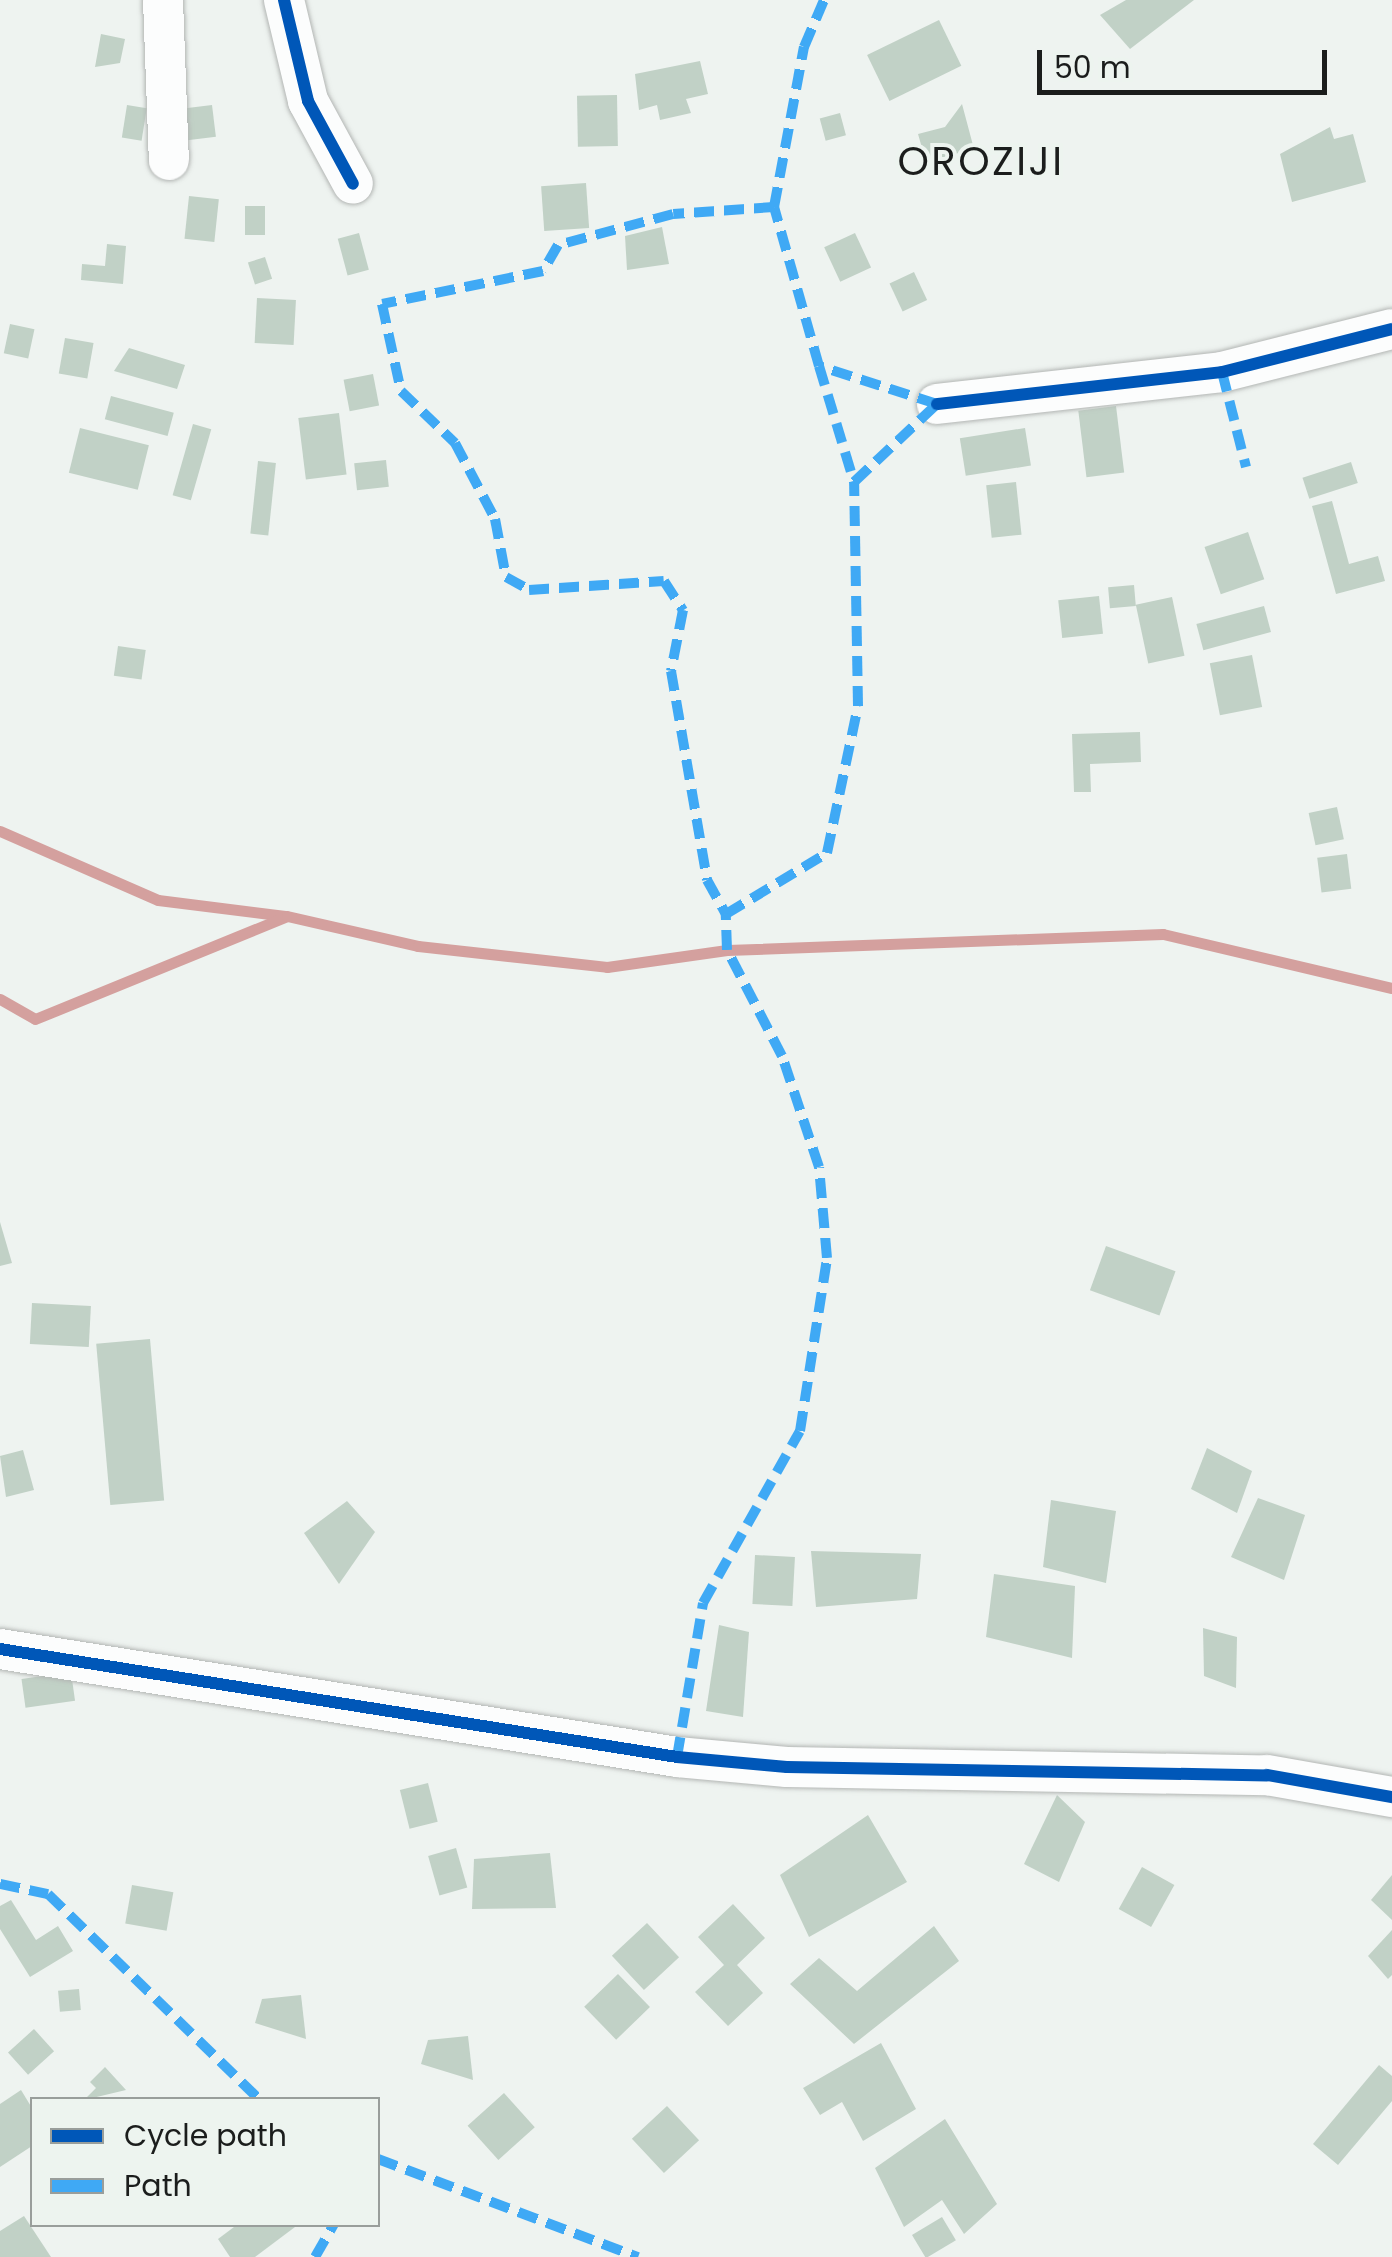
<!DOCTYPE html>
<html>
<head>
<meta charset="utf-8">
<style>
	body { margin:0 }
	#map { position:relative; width:1392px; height:2257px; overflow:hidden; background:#eef3f0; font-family:Poppins,sans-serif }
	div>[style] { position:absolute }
	.stream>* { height:11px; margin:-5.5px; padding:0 5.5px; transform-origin:5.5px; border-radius:5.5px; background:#d4a09e }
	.building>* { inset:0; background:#c1d1c6; transform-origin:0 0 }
	.roads { filter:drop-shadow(0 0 2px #b3b6b4) drop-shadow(0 0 2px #b3b6b4) }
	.minor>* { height:40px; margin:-20px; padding:0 20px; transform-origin:20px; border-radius:20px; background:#fcfdfd }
	.quiet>* { height:10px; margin-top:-5px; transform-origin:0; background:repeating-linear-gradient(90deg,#3fa9f5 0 20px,transparent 0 30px) }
	.cycleway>* { height:12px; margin:-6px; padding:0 6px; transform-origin:6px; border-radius:6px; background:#0057b8 }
	span { translate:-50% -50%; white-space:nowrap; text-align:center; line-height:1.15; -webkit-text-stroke:8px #edf4ef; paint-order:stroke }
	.quarter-label { font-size:40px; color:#1b1d1c; letter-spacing:2.5px }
	.legend { position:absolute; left:30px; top:2097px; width:350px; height:130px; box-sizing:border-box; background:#edf4ef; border:2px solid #999e9b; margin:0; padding:12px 18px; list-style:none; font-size:30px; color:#1b1d1c }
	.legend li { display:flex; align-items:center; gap:20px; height:50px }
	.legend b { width:50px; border:2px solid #999e9b }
	.scale { position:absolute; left:1037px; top:50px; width:290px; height:45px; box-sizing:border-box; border:5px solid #1b1d1c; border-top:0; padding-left:12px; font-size:30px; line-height:35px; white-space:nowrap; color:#1b1d1c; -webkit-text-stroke:8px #edf4ef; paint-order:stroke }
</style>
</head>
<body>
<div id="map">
	<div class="stream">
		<i style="left:0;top:831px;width:172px;rotate:23.6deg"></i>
		<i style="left:158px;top:900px;width:128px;rotate:7.2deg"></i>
		<i style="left:0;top:999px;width:40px;rotate:29.7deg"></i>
		<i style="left:35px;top:1019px;width:272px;rotate:-22.2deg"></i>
		<i style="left:287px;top:916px;width:134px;rotate:12.9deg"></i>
		<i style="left:418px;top:946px;width:190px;rotate:6.3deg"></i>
		<i style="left:607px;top:967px;width:121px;rotate:-8.1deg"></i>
		<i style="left:727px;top:950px;width:436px;rotate:-2.1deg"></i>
		<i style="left:1163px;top:934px;width:235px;rotate:13.3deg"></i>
	</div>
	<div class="building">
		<i style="clip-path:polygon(1126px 0,1194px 0,1130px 49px,1100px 15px)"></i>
		<i style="left:939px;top:20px;width:51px;height:80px;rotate:64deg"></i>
		<i style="clip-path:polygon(101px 34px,125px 39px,120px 63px,95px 67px)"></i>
		<i style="clip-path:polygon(700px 61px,708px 94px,686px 99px,691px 113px,660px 120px,657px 105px,639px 110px,635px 74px)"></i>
		<i style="left:617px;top:95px;width:51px;height:40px;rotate:89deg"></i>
		<i style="clip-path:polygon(962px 104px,974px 149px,926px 162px,918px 134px,945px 127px)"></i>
		<i style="left:127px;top:105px;width:20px;height:33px;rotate:9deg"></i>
		<i style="left:212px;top:105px;width:32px;height:43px;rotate:83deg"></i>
		<i style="left:840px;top:113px;width:23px;height:21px;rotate:75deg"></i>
		<i style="clip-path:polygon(1330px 127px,1334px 139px,1353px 134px,1366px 182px,1292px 202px,1280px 154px)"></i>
		<i style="left:586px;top:183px;width:45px;height:45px;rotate:86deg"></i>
		<i style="left:189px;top:196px;width:30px;height:43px;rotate:6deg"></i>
		<i style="left:245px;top:206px;width:20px;height:29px"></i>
		<i style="clip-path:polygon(662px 227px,669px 264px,627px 270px,625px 236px)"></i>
		<i style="left:359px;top:233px;width:38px;height:22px;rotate:75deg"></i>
		<i style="left:855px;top:233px;width:38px;height:34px;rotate:65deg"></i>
		<i style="clip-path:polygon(107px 244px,126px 246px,123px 284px,81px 280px,82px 264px,105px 266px)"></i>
		<i style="left:265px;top:257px;width:23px;height:18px;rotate:72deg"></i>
		<i style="left:914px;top:272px;width:31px;height:27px;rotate:65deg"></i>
		<i style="left:257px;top:298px;width:39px;height:45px;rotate:3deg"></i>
		<i style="left:10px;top:324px;width:25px;height:30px;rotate:12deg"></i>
		<i style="left:65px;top:338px;width:29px;height:36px;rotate:10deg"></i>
		<i style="clip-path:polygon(129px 348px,185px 365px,177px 389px,114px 371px)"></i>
		<i style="left:373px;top:374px;width:32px;height:30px;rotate:79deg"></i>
		<i style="left:111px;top:396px;width:65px;height:24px;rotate:15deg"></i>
		<i style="left:1116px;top:406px;width:67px;height:38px;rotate:83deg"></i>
		<i style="left:339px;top:413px;width:62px;height:41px;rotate:83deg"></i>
		<i style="left:193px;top:424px;width:19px;height:74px;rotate:16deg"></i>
		<i style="left:80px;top:428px;width:71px;height:46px;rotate:14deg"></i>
		<i style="left:1025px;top:428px;width:38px;height:66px;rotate:81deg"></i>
		<i style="left:386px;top:460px;width:27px;height:32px;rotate:84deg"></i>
		<i style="left:258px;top:461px;width:18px;height:73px;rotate:6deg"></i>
		<i style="left:1351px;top:462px;width:22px;height:51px;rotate:72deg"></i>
		<i style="left:1016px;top:482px;width:53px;height:30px;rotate:84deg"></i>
		<i style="clip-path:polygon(1332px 501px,1349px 564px,1378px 556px,1385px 581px,1336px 594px,1312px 506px)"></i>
		<i style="left:1248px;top:532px;width:50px;height:46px;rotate:71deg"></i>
		<i style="left:1134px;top:585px;width:21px;height:26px;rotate:85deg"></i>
		<i style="left:1099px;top:596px;width:38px;height:41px;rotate:84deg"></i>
		<i style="left:1172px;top:597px;width:60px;height:37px;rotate:78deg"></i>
		<i style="left:1264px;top:606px;width:27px;height:70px;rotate:75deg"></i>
		<i style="left:118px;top:646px;width:28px;height:30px;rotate:8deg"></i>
		<i style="left:1252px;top:655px;width:53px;height:43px;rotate:79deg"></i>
		<i style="clip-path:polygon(1140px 732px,1141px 762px,1090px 764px,1091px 792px,1074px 792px,1072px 734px)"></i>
		<i style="left:1337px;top:807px;width:33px;height:29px;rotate:78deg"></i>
		<i style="left:1347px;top:854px;width:35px;height:30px;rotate:83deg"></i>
		<i style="clip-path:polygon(0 1222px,12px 1263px,0 1266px)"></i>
		<i style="left:1106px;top:1246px;width:74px;height:47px;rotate:20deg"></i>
		<i style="left:32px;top:1303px;width:59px;height:41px;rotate:3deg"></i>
		<i style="left:150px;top:1339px;width:162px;height:54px;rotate:85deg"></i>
		<i style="clip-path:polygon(1207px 1448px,1252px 1471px,1237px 1513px,1191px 1489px)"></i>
		<i style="clip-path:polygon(23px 1450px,34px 1490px,6px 1497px,0 1456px)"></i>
		<i style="clip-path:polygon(1258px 1498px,1305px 1515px,1284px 1580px,1231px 1557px)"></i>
		<i style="clip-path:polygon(1051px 1500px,1116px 1511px,1106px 1583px,1043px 1567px)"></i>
		<i style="clip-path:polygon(347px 1501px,375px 1532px,339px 1584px,304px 1533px)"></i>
		<i style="clip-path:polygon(811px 1551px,921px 1554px,917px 1599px,816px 1607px)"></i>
		<i style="left:755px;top:1555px;width:40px;height:49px;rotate:3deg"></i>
		<i style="clip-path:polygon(994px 1574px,1075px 1586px,1072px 1658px,986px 1637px)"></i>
		<i style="clip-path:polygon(719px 1625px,749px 1632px,743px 1717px,706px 1711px)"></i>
		<i style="clip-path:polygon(1203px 1628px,1237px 1637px,1236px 1688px,1204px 1676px)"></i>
		<i style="left:71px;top:1672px;width:29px;height:50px;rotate:82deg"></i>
		<i style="left:428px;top:1783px;width:40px;height:29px;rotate:76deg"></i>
		<i style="clip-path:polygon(1057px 1795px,1085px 1822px,1059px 1882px,1024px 1864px)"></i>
		<i style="clip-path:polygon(868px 1815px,907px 1882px,809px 1937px,780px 1875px)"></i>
		<i style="left:456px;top:1848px;width:41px;height:29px;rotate:74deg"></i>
		<i style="clip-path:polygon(550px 1853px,556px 1908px,472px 1909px,474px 1859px)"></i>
		<i style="left:1142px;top:1867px;width:37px;height:48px;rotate:29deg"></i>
		<i style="clip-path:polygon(1392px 1875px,1392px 1920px,1371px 1900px)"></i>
		<i style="left:132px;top:1885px;width:42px;height:39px;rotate:10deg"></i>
		<i style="clip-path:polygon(11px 1900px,36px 1940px,58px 1926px,73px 1951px,30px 1977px,0 1929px,0 1906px)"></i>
		<i style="clip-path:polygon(733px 1904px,765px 1938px,737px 1965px,763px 1993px,728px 2026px,695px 1992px,724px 1965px,698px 1937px)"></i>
		<i style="left:647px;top:1923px;width:47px;height:48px;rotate:47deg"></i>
		<i style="clip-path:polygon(934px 1926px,959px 1961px,854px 2044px,790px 1984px,819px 1958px,857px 1991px)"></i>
		<i style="clip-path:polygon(1392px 1930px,1392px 1975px,1388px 1979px,1368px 1956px)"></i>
		<i style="left:618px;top:1974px;width:46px;height:47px;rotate:46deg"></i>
		<i style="left:79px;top:1989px;width:21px;height:21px;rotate:85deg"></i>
		<i style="clip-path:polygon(301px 1995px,306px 2039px,255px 2023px,262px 1999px)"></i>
		<i style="left:34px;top:2029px;width:30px;height:35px;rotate:48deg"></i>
		<i style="clip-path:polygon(468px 2036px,473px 2080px,421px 2064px,428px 2040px)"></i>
		<i style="clip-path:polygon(881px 2043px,916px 2109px,863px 2141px,842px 2102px,820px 2115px,803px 2088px)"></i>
		<i style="clip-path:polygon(1379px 2065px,1392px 2076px,1392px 2101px,1338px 2165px,1313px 2144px)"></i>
		<i style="clip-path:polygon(105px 2067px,126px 2090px,84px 2100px,96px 2088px,90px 2082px)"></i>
		<i style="clip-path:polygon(21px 2090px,32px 2108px,32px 2146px,0 2167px,0 2104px)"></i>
		<i style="left:504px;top:2093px;width:46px;height:49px;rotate:48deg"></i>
		<i style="left:667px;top:2106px;width:47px;height:48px;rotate:47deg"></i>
		<i style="clip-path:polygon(945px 2119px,997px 2204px,964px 2234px,942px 2200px,904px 2227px,875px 2168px)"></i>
		<i style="clip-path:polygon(24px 2216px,51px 2257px,0 2257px,0 2231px)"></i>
		<i style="left:942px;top:2217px;width:27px;height:35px;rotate:59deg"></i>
		<i style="clip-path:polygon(238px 2224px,299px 2224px,255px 2257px,230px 2257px,218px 2239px)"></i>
	</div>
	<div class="roads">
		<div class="minor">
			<i style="left:163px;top:0;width:160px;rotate:87.9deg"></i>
			<i style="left:284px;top:0;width:104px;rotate:76.6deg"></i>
			<i style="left:308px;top:101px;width:94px;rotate:61.5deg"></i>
			<i style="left:937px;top:404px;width:287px;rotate:-6.4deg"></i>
			<i style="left:1222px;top:372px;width:175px;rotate:-14.2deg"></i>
			<i style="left:0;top:1649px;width:686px;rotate:9.06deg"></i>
			<i style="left:677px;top:1757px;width:110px;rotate:5.2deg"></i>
			<i style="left:787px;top:1767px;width:480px;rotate:1deg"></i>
			<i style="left:1267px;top:1775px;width:127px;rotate:10deg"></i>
		</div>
	</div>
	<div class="quiet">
		<i style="left:774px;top:207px;width:101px;rotate:176deg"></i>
		<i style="left:673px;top:214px;width:119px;rotate:164.9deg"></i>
		<i style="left:558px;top:245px;width:30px;rotate:120deg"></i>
		<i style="left:543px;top:271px;width:164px;rotate:168.4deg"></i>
		<i style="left:382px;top:304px;width:89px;rotate:77.7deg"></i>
		<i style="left:401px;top:391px;width:75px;rotate:43.9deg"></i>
		<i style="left:455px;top:443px;width:86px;rotate:62.2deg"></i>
		<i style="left:495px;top:519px;width:59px;rotate:79.3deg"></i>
		<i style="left:506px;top:577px;width:26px;rotate:29deg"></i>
		<i style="left:529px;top:590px;width:135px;rotate:-3.8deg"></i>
		<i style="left:664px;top:581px;width:35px;rotate:57deg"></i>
		<i style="left:683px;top:610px;width:62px;rotate:101.1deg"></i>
		<i style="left:671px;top:671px;width:212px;rotate:80.2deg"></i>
		<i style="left:707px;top:880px;width:39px;rotate:61deg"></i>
		<i style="left:726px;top:914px;width:118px;rotate:-31.1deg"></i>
		<i style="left:827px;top:853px;width:150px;rotate:-78.1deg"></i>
		<i style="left:858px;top:706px;width:224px;rotate:-91deg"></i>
		<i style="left:854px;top:482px;width:114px;rotate:-43.2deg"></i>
		<i style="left:937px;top:404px;width:124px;rotate:-162.1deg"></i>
		<i style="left:819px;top:366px;width:165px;rotate:-105.8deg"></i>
		<i style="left:774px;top:207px;width:163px;rotate:-79.4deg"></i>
		<i style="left:804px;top:47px;width:51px;rotate:-66.9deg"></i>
		<i style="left:819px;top:366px;width:121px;rotate:73.2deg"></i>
		<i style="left:1222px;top:372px;width:98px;rotate:75.8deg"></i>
		<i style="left:677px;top:1757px;width:156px;rotate:-80.4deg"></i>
		<i style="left:703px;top:1603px;width:197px;rotate:-60.6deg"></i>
		<i style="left:800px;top:1431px;width:175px;rotate:-81.1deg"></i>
		<i style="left:827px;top:1258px;width:91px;rotate:-95deg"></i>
		<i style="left:819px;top:1167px;width:117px;rotate:-108.4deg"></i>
		<i style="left:782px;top:1056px;width:119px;rotate:-117.4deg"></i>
		<i style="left:727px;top:950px;width:36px;rotate:-92deg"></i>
		<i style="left:0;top:1884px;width:49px;rotate:11.8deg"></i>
		<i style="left:48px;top:1894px;width:296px;rotate:44.2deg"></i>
		<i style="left:378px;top:2159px;width:278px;rotate:20.7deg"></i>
		<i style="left:315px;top:2257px;width:38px;rotate:-60deg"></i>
	</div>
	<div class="cycleway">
		<i style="left:284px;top:0;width:104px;rotate:76.6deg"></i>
		<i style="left:308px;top:101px;width:94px;rotate:61.5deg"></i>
		<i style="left:937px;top:404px;width:287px;rotate:-6.4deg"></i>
		<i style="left:1222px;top:372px;width:175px;rotate:-14.2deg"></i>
		<i style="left:0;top:1649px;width:686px;rotate:9.06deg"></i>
		<i style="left:677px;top:1757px;width:110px;rotate:5.2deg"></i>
		<i style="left:787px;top:1767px;width:480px;rotate:1deg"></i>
		<i style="left:1267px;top:1775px;width:127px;rotate:10deg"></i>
	</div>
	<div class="quarter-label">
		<span style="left:981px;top:161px">OROZIJI</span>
	</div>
	<ul class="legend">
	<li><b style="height:12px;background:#0057b8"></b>Cycle path</li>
	<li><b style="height:12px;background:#3fa9f5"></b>Path</li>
	</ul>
	<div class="scale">50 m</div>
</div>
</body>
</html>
